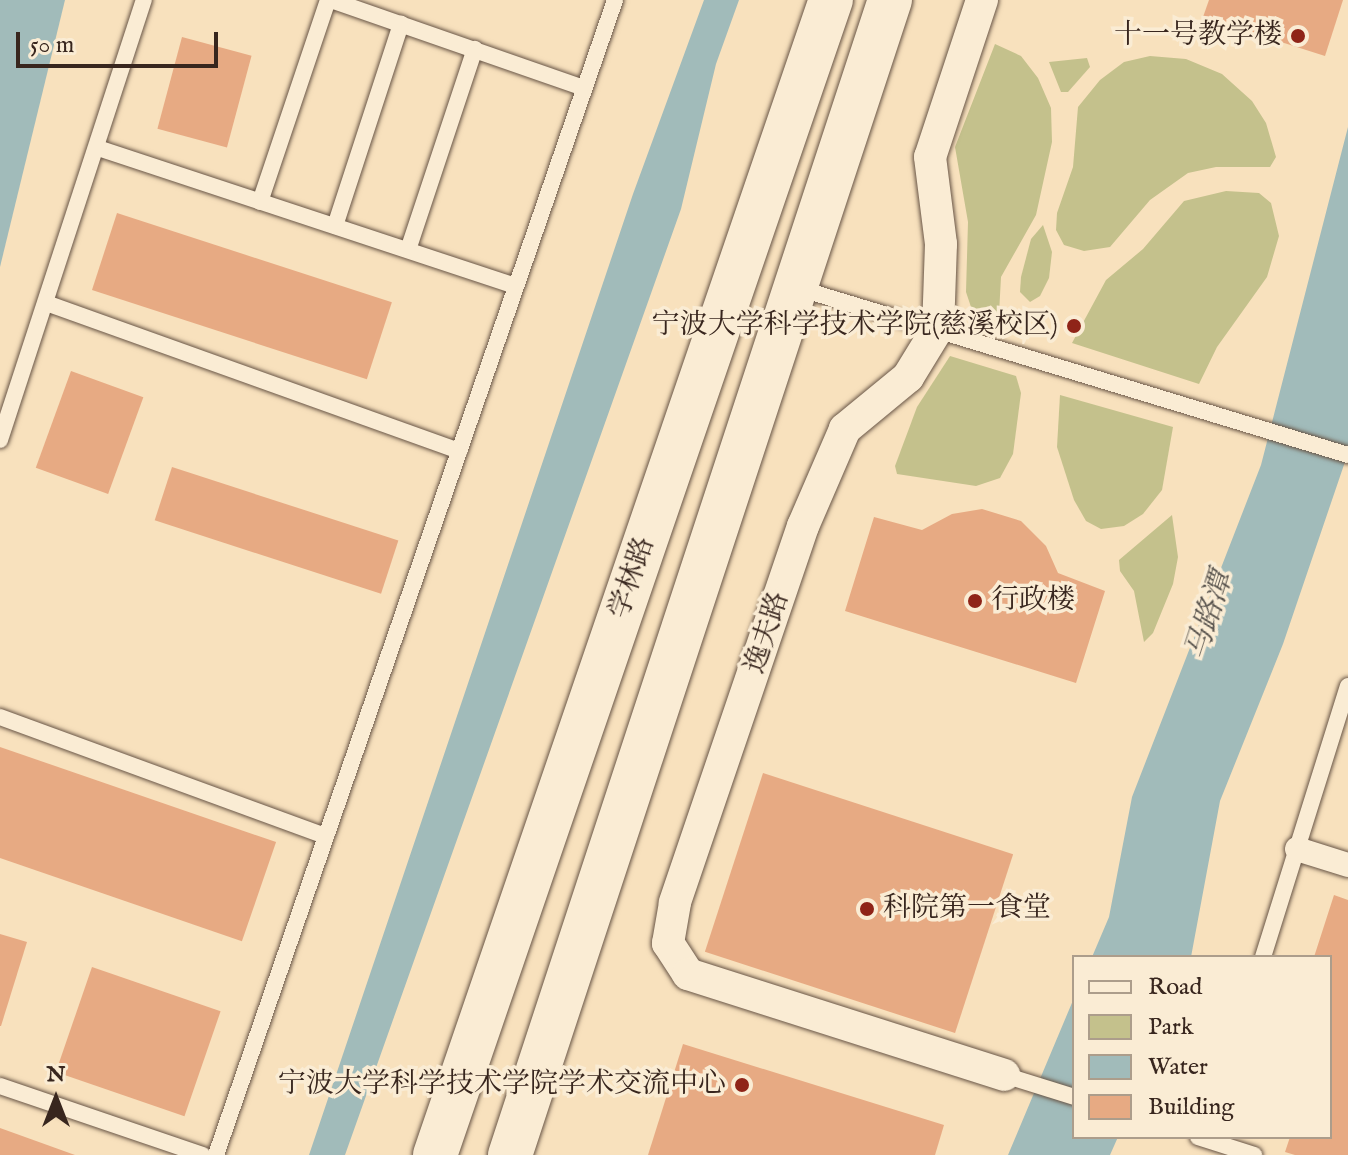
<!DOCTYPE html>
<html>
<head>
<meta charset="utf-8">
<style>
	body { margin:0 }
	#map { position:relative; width:1348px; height:1155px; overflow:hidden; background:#f8e1bd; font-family:"IM FELL English","Noto Serif SC",serif }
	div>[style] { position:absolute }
	.green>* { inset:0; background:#c4c18c }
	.water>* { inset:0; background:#a1bbba }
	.building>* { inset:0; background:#e7aa83; transform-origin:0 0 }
	.roads { filter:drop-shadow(0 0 2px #685546) drop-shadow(0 0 2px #685546) }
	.service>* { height:16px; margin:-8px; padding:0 8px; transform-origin:8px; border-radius:8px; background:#faecd4 }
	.pedestrian>* { height:24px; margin:-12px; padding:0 12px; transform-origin:12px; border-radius:12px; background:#faecd4 }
	.minor>* { height:32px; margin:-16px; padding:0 16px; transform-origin:16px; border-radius:16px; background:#faecd4 }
	.secondary>* { height:44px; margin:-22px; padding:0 22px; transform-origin:22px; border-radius:22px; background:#faecd4 }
	.dots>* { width:22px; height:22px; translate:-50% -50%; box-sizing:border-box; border:4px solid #faecd4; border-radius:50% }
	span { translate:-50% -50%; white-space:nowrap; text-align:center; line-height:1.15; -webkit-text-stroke:7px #faecd4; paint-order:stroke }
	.poi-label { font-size:28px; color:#38261e }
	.right { translate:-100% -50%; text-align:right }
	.left { translate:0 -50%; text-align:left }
	.street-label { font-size:28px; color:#38261e }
	.water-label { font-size:30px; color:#58534d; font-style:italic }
	.legend { position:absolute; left:1072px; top:955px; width:260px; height:184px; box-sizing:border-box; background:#faecd4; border:2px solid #ac9d8b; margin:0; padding:10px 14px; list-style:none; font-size:24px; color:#38261e }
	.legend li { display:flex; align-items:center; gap:16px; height:40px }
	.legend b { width:40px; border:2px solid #ac9d8b }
	.north { position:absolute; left:16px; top:1059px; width:80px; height:80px; -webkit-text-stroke:6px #faecd4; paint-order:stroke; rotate:0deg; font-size:22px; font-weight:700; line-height:32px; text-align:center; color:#38261e }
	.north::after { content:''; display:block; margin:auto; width:28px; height:36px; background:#38261e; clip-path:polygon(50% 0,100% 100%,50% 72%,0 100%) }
	.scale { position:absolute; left:16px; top:32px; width:202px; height:36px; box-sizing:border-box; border:4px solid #38261e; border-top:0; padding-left:10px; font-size:24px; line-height:28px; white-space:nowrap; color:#38261e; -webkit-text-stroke:6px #faecd4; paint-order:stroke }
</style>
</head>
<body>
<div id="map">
	<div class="green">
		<i style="clip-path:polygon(995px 44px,1021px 56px,1038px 78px,1051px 108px,1052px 142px,1036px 215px,1001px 277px,999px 314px,987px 317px,972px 310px,966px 292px,968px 222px,955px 147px)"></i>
		<i style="clip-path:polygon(1150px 56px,1186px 59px,1222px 74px,1252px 101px,1266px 123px,1276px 157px,1270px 167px,1216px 167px,1188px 173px,1150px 200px,1110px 247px,1084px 251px,1064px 245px,1056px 230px,1057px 213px,1073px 167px,1078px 107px,1100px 80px,1124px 62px)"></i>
		<i style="clip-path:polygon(1087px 58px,1090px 67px,1068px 92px,1061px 92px,1049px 62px)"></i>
		<i style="clip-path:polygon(1226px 191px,1259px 193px,1271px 203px,1279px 236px,1267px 277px,1217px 347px,1199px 384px,1072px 343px,1106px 280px,1143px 249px,1184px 201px)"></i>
		<i style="clip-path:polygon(1043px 225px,1052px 252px,1049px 278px,1040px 296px,1030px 302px,1020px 292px,1021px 277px,1031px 239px)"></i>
		<i style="clip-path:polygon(950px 356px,1016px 376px,1021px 393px,1013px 454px,1000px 478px,976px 486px,897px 474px,895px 466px,917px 407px)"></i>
		<i style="clip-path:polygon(1060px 395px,1173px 427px,1162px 490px,1143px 514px,1124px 526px,1101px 529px,1086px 521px,1074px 500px,1057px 447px)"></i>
		<i style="clip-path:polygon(1172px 515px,1178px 557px,1173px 584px,1153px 633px,1144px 642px,1134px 591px,1120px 571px,1119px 560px)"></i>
	</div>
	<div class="water">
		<i style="clip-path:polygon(0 0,65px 0,0 267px)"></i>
		<i style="clip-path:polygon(704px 0,739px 0,716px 64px,681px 209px,345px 1155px,309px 1155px,633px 194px)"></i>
		<i style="clip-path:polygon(1348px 127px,1348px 453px,1283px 644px,1220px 801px,1191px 957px,1092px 957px,1109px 917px,1132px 797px,1261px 465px)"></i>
		<i style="clip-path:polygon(1074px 998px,1074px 1137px,1118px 1137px,1110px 1155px,1008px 1155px)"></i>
	</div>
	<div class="building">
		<i style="clip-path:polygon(1209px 0,1343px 0,1325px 56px,1203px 17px)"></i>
		<i style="left:182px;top:37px;width:72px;height:95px;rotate:15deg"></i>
		<i style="left:117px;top:213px;width:289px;height:81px;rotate:18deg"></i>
		<i style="left:71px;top:371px;width:77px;height:103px;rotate:20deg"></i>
		<i style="left:172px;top:467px;width:238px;height:56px;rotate:18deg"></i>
		<i style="clip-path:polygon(982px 509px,1021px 521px,1046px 546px,1058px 573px,1105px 591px,1076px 683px,845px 611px,874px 517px,922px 530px,952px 514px)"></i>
		<i style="left:0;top:747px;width:292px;height:105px;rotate:19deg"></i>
		<i style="left:763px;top:773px;width:263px;height:188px;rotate:18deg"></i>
		<i style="clip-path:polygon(1334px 895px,1348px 900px,1348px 1155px,1295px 1155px,1285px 1152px,1290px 1137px,1330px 1137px,1330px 957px,1314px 957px)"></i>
		<i style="clip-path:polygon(0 934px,27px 942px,1px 1026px,0 1026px)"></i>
		<i style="left:92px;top:967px;width:136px;height:111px;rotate:19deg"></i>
		<i style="clip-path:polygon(683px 1044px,944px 1125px,935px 1155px,648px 1155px)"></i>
		<i style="clip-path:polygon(0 1128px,75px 1155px,0 1155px)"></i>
	</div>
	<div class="roads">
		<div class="service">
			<i style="left:331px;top:0;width:268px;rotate:19.2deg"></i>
			<i style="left:98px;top:148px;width:440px;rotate:18.3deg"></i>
			<i style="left:260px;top:202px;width:213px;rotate:-71.4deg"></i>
			<i style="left:335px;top:226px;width:213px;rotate:-71.9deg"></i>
			<i style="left:408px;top:250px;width:212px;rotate:-71.6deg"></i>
			<i style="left:798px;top:288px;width:575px;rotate:16.89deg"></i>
			<i style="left:46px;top:303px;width:439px;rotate:19.7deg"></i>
			<i style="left:0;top:440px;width:463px;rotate:-71.9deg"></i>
			<i style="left:0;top:717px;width:347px;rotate:20.1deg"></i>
			<i style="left:1263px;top:957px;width:284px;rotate:-72.6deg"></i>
			<i style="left:1004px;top:1075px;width:73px;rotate:17.4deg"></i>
			<i style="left:0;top:1086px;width:214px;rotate:18.8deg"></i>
			<i style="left:1198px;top:1137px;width:59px;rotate:17.8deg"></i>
			<i style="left:216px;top:1155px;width:1222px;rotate:-70.94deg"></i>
		</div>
		<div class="pedestrian">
			<i style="left:1297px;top:849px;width:53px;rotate:17.4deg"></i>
		</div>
		<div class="minor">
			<i style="left:982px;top:0;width:165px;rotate:108.3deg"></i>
			<i style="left:930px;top:157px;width:88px;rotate:82.8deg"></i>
			<i style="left:941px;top:244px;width:84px;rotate:92deg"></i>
			<i style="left:938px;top:328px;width:57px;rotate:121.5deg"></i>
			<i style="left:908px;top:377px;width:82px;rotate:140.5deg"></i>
			<i style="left:845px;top:429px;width:106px;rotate:113.4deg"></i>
			<i style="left:803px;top:526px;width:398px;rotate:108.8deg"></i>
			<i style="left:675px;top:903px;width:41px;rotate:99.9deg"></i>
			<i style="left:668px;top:943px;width:37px;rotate:57deg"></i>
			<i style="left:688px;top:974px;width:332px;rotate:17.7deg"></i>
		</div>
		<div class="secondary">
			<i style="left:435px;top:1155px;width:1221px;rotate:-71.08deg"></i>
			<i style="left:510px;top:1155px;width:1216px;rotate:-71.79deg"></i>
		</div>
	</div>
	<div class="dots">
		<i style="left:1298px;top:36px;background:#8f2418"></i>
		<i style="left:1074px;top:326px;background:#8f2418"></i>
		<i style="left:975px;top:601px;background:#8f2418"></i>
		<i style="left:867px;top:909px;background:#8f2418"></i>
		<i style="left:742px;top:1085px;background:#8f2418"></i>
	</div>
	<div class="poi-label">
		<span class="right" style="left:1282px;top:36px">十一号教学楼</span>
		<span class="right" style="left:1058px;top:326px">宁波大学科学技术学院(慈溪校区)</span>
		<span class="left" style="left:991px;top:601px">行政楼</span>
		<span class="left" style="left:883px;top:909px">科院第一食堂</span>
		<span class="right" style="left:726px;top:1085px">宁波大学科学技术学院学术交流中心</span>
	</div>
	<div class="street-label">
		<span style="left:633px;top:578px;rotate:-71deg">学林路</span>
		<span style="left:768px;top:633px;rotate:-72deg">逸夫路</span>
	</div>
	<div class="water-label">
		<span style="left:1210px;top:616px;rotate:-72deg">马路潭</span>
	</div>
	<ul class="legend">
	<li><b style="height:10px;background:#faecd4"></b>Road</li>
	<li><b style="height:22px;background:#c4c18c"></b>Park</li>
	<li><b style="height:22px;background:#a1bbba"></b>Water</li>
	<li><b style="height:22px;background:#e7aa83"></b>Building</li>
	</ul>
	<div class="north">N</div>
	<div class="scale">50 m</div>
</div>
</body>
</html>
